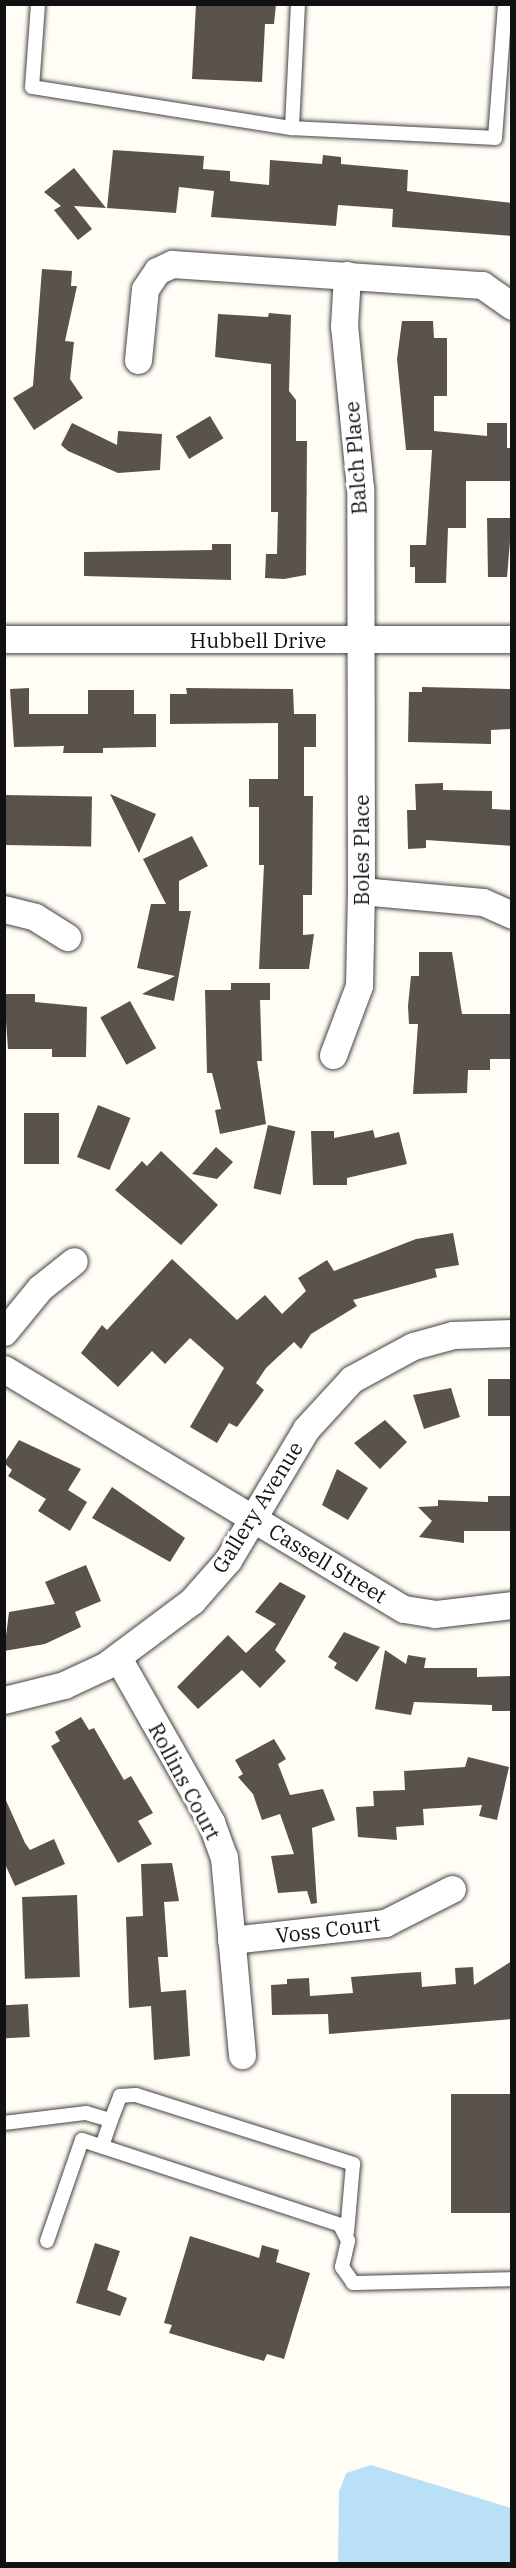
<!DOCTYPE html>
<html>
<head>
<meta charset="utf-8">
<style>
	body { margin:0 }
	#map { position:relative; width:516px; height:2568px; overflow:hidden; background:#fffdf5; font-family:"IBM Plex Serif",serif }
	div>[style] { position:absolute }
	.water>* { inset:0; background:#b9e0f7 }
	.building>* { inset:0; background:#5a524d; transform-origin:0 0 }
	.roads { filter:drop-shadow(0 0 2px #444) drop-shadow(0 0 2px #444) }
	.lane>* { height:14px; margin:-7px; padding:0 7px; transform-origin:7px; border-radius:7px; background:#fff }
	.street>* { height:27px; margin:-13.5px; padding:0 13.5px; transform-origin:13.5px; border-radius:13.5px; background:#fff }
	span { translate:-50% -50%; white-space:nowrap; text-align:center; line-height:1.15; -webkit-text-stroke:6px #fff; paint-order:stroke }
	.street-label { font-size:21px; color:#111 }
	.frame { position:absolute; inset:0; border:6px solid #111; pointer-events:none }
</style>
</head>
<body>
<div id="map">
	<div class="water">
		<i style="clip-path:polygon(371px 2465px,511px 2508px,511px 2563px,338px 2563px,339px 2492px,346px 2473px)"></i>
	</div>
	<div class="building">
		<i style="clip-path:polygon(196px 4px,276px 4px,274px 24px,265px 24px,262px 82px,192px 79px)"></i>
		<i style="clip-path:polygon(113px 150px,204px 156px,203px 169px,230px 171px,230px 181px,269px 185px,270px 160px,322px 164px,323px 155px,341px 157px,341px 164px,408px 170px,407px 191px,512px 203px,512px 236px,392px 227px,393px 209px,338px 205px,336px 226px,211px 217px,214px 191px,179px 187px,176px 213px,107px 208px)"></i>
		<i style="clip-path:polygon(74px 168px,106px 208px,74px 206px,92px 229px,78px 240px,54px 210px,61px 206px,44px 192px)"></i>
		<i style="clip-path:polygon(42px 269px,72px 271px,71px 286px,77px 286px,65px 341px,74px 342px,70px 379px,83px 398px,34px 430px,13px 398px,33px 386px)"></i>
		<i style="clip-path:polygon(269px 313px,291px 315px,289px 391px,296px 400px,296px 441px,307px 441px,306px 575px,284px 579px,265px 578px,266px 554px,277px 554px,278px 512px,271px 512px,271px 364px,215px 357px,218px 314px,268px 317px)"></i>
		<i style="clip-path:polygon(402px 321px,433px 321px,434px 338px,447px 338px,447px 396px,434px 396px,434px 431px,487px 436px,487px 423px,507px 423px,507px 448px,512px 448px,512px 481px,466px 481px,466px 528px,448px 528px,446px 583px,415px 583px,415px 567px,410px 567px,410px 545px,426px 545px,432px 450px,406px 450px,397px 359px)"></i>
		<i style="left:210px;top:416px;width:26px;height:40px;rotate:59deg"></i>
		<i style="clip-path:polygon(72px 423px,117px 445px,118px 431px,162px 434px,160px 470px,118px 473px,68px 451px,61px 445px)"></i>
		<i style="clip-path:polygon(487px 518px,512px 518px,507px 577px,488px 577px)"></i>
		<i style="clip-path:polygon(212px 544px,231px 544px,231px 580px,84px 576px,84px 552px,212px 550px)"></i>
		<i style="clip-path:polygon(422px 687px,512px 689px,512px 729px,491px 730px,491px 744px,408px 742px,409px 692px,422px 692px)"></i>
		<i style="clip-path:polygon(29px 688px,29px 714px,88px 714px,88px 690px,134px 690px,134px 714px,156px 714px,156px 747px,103px 748px,103px 753px,63px 753px,64px 746px,14px 747px,10px 689px)"></i>
		<i style="clip-path:polygon(186px 688px,293px 689px,294px 714px,316px 714px,316px 747px,304px 747px,304px 796px,313px 796px,312px 895px,303px 895px,303px 935px,314px 934px,309px 969px,259px 969px,264px 865px,259px 865px,259px 807px,249px 807px,249px 779px,278px 779px,278px 723px,170px 724px,170px 694px,187px 694px)"></i>
		<i style="clip-path:polygon(443px 783px,443px 790px,492px 791px,492px 809px,512px 810px,512px 846px,426px 840px,426px 848px,408px 849px,407px 810px,416px 810px,415px 784px)"></i>
		<i style="clip-path:polygon(110px 794px,156px 814px,139px 853px)"></i>
		<i style="left:5px;top:795px;width:87px;height:50px;rotate:1deg"></i>
		<i style="clip-path:polygon(192px 836px,208px 866px,179px 881px,179px 911px,191px 911px,174px 1001px,142px 994px,175px 976px,137px 968px,151px 904px,166px 904px,143px 859px)"></i>
		<i style="clip-path:polygon(419px 952px,452px 952px,462px 1014px,512px 1014px,512px 1059px,490px 1059px,490px 1070px,468px 1070px,467px 1093px,413px 1094px,418px 1024px,409px 1024px,408px 1006px,411px 976px,419px 976px)"></i>
		<i style="clip-path:polygon(231px 983px,270px 983px,270px 1000px,260px 1000px,262px 1061px,257px 1061px,266px 1124px,220px 1134px,215px 1110px,221px 1109px,212px 1073px,207px 1073px,205px 990px,231px 990px)"></i>
		<i style="clip-path:polygon(4px 994px,35px 994px,35px 1002px,87px 1007px,86px 1057px,52px 1057px,52px 1049px,8px 1049px)"></i>
		<i style="left:130px;top:1001px;width:54px;height:34px;rotate:61deg"></i>
		<i style="left:98px;top:1105px;width:35px;height:56px;rotate:22deg"></i>
		<i style="left:24px;top:1113px;width:35px;height:51px"></i>
		<i style="left:268px;top:1125px;width:28px;height:65px;rotate:13deg"></i>
		<i style="clip-path:polygon(373px 1130px,375px 1138px,399px 1132px,407px 1164px,347px 1178px,347px 1185px,313px 1185px,311px 1131px,334px 1131px,334px 1138px)"></i>
		<i style="clip-path:polygon(216px 1147px,233px 1162px,217px 1179px,192px 1174px)"></i>
		<i style="clip-path:polygon(161px 1151px,218px 1205px,181px 1245px,115px 1190px,142px 1161px,147px 1166px)"></i>
		<i style="clip-path:polygon(453px 1233px,459px 1265px,435px 1269px,437px 1277px,353px 1300px,357px 1306px,311px 1334px,301px 1349px,294px 1342px,266px 1368px,256px 1383px,264px 1390px,237px 1427px,229px 1423px,217px 1443px,190px 1427px,224px 1368px,190px 1338px,165px 1364px,152px 1351px,118px 1387px,81px 1353px,102px 1325px,107px 1330px,172px 1259px,237px 1320px,265px 1295px,282px 1314px,306px 1291px,298px 1278px,327px 1260px,334px 1271px,416px 1239px)"></i>
		<i style="left:488px;top:1379px;width:22px;height:37px"></i>
		<i style="clip-path:polygon(451px 1388px,460px 1417px,424px 1429px,413px 1395px)"></i>
		<i style="clip-path:polygon(385px 1420px,407px 1442px,380px 1469px,354px 1443px)"></i>
		<i style="clip-path:polygon(19px 1440px,81px 1469px,68px 1490px,87px 1502px,70px 1531px,38px 1511px,46px 1499px,8px 1476px,12px 1470px,4px 1463px)"></i>
		<i style="clip-path:polygon(337px 1469px,368px 1488px,348px 1520px,322px 1505px)"></i>
		<i style="clip-path:polygon(112px 1487px,185px 1538px,170px 1562px,92px 1518px)"></i>
		<i style="clip-path:polygon(488px 1496px,512px 1496px,512px 1531px,464px 1531px,464px 1543px,419px 1537px,432px 1521px,418px 1507px,438px 1506px,438px 1500px,488px 1502px)"></i>
		<i style="clip-path:polygon(86px 1565px,101px 1601px,75px 1612px,81px 1627px,45px 1644px,4px 1651px,9px 1612px,55px 1604px,45px 1582px)"></i>
		<i style="clip-path:polygon(280px 1582px,306px 1596px,275px 1650px,286px 1661px,260px 1688px,242px 1670px,198px 1709px,177px 1687px,228px 1635px,246px 1653px,276px 1624px,255px 1612px)"></i>
		<i style="clip-path:polygon(344px 1632px,380px 1647px,357px 1682px,334px 1668px,337px 1663px,328px 1657px)"></i>
		<i style="clip-path:polygon(385px 1650px,406px 1664px,408px 1655px,426px 1658px,424px 1668px,477px 1668px,477px 1677px,512px 1676px,512px 1711px,492px 1711px,492px 1705px,414px 1702px,411px 1715px,375px 1709px)"></i>
		<i style="clip-path:polygon(81px 1717px,89px 1730px,94px 1728px,124px 1780px,131px 1776px,153px 1813px,138px 1821px,152px 1844px,118px 1863px,51px 1746px,60px 1741px,55px 1732px)"></i>
		<i style="clip-path:polygon(274px 1739px,286px 1759px,278px 1764px,290px 1795px,323px 1789px,335px 1820px,312px 1828px,317px 1903px,311px 1904px,307px 1891px,278px 1893px,271px 1856px,294px 1854px,280px 1814px,262px 1820px,253px 1794px,238px 1777px,243px 1774px,235px 1760px)"></i>
		<i style="clip-path:polygon(468px 1757px,509px 1767px,497px 1820px,479px 1816px,482px 1805px,423px 1809px,424px 1825px,396px 1827px,397px 1840px,358px 1837px,356px 1807px,374px 1806px,373px 1791px,405px 1790px,404px 1771px,465px 1767px)"></i>
		<i style="clip-path:polygon(4px 1796px,25px 1843px,30px 1850px,54px 1839px,65px 1864px,15px 1886px,4px 1862px)"></i>
		<i style="clip-path:polygon(172px 1863px,179px 1901px,164px 1902px,168px 1957px,158px 1957px,161px 1992px,186px 1990px,190px 2056px,154px 2060px,151px 2006px,129px 2008px,126px 1917px,143px 1916px,141px 1864px)"></i>
		<i style="left:77px;top:1895px;width:82px;height:55px;rotate:88deg"></i>
		<i style="clip-path:polygon(512px 1961px,512px 2019px,329px 2034px,328px 2014px,272px 2015px,271px 1985px,287px 1984px,287px 1979px,309px 1978px,310px 1996px,353px 1993px,351px 1977px,403px 1973px,421px 1972px,422px 1987px,456px 1984px,455px 1968px,473px 1967px,474px 1985px)"></i>
		<i style="left:28px;top:2004px;width:33px;height:24px;rotate:87deg"></i>
		<i style="left:512px;top:2094px;width:119px;height:61px;rotate:90deg"></i>
		<i style="clip-path:polygon(190px 2236px,259px 2258px,262px 2245px,279px 2250px,276px 2262px,310px 2273px,284px 2359px,267px 2354px,264px 2361px,169px 2333px,172px 2325px,164px 2323px)"></i>
		<i style="clip-path:polygon(95px 2243px,120px 2251px,107px 2290px,127px 2298px,120px 2316px,76px 2303px)"></i>
	</div>
	<div class="roads">
		<div class="lane">
			<i style="left:38px;top:4px;width:83px;rotate:94.1deg"></i>
			<i style="left:32px;top:87px;width:263px;rotate:9deg"></i>
			<i style="left:298px;top:4px;width:124px;rotate:92.8deg"></i>
			<i style="left:292px;top:128px;width:203px;rotate:2.8deg"></i>
			<i style="left:495px;top:138px;width:134px;rotate:-85.7deg"></i>
			<i style="left:111px;top:2120px;width:26px;rotate:-69deg"></i>
			<i style="left:120px;top:2096px;width:16px;rotate:-4deg"></i>
			<i style="left:136px;top:2095px;width:228px;rotate:17.6deg"></i>
			<i style="left:353px;top:2164px;width:68px;rotate:95deg"></i>
			<i style="left:4px;top:2123px;width:83px;rotate:-7deg"></i>
			<i style="left:86px;top:2113px;width:26px;rotate:16deg"></i>
			<i style="left:111px;top:2120px;width:28px;rotate:109deg"></i>
			<i style="left:47px;top:2241px;width:107px;rotate:-70.9deg"></i>
			<i style="left:82px;top:2140px;width:272px;rotate:18.2deg"></i>
			<i style="left:340px;top:2225px;width:18px;rotate:63deg"></i>
			<i style="left:348px;top:2241px;width:27px;rotate:103deg"></i>
			<i style="left:342px;top:2267px;width:19px;rotate:55deg"></i>
			<i style="left:353px;top:2283px;width:159px;rotate:-1.4deg"></i>
		</div>
		<div class="street">
			<i style="left:138px;top:360px;width:71px;rotate:-84.4deg"></i>
			<i style="left:145px;top:289px;width:22px;rotate:-56deg"></i>
			<i style="left:157px;top:271px;width:17px;rotate:-25deg"></i>
			<i style="left:172px;top:264px;width:311px;rotate:3.9deg"></i>
			<i style="left:482px;top:285px;width:37px;rotate:35deg"></i>
			<i style="left:4px;top:639px;width:508px"></i>
			<i style="left:361px;top:891px;width:122px;rotate:5.2deg"></i>
			<i style="left:483px;top:902px;width:32px;rotate:24deg"></i>
			<i style="left:4px;top:909px;width:32px;rotate:14deg"></i>
			<i style="left:35px;top:917px;width:38px;rotate:32deg"></i>
			<i style="left:333px;top:1055px;width:74px;rotate:-69.4deg"></i>
			<i style="left:359px;top:986px;width:95px;rotate:-88.8deg"></i>
			<i style="left:361px;top:891px;width:403px;rotate:-90.1deg"></i>
			<i style="left:360px;top:488px;width:163px;rotate:-95.6deg"></i>
			<i style="left:344px;top:326px;width:51px;rotate:-86.6deg"></i>
			<i style="left:4px;top:1332px;width:57px;rotate:-50.7deg"></i>
			<i style="left:40px;top:1288px;width:43px;rotate:-38.5deg"></i>
			<i style="left:4px;top:1369px;width:466px;rotate:31deg"></i>
			<i style="left:404px;top:1609px;width:31px;rotate:9deg"></i>
			<i style="left:435px;top:1614px;width:78px;rotate:-6.7deg"></i>
			<i style="left:118px;top:1658px;width:189px;rotate:60.4deg"></i>
			<i style="left:211px;top:1822px;width:37px;rotate:70deg"></i>
			<i style="left:224px;top:1857px;width:199px;rotate:84.8deg"></i>
			<i style="left:4px;top:1700px;width:62px;rotate:-14deg"></i>
			<i style="left:64px;top:1685px;width:45px;rotate:-24.9deg"></i>
			<i style="left:105px;top:1666px;width:109px;rotate:-36.8deg"></i>
			<i style="left:192px;top:1601px;width:55px;rotate:-48.7deg"></i>
			<i style="left:228px;top:1560px;width:152px;rotate:-59.2deg"></i>
			<i style="left:306px;top:1429px;width:68px;rotate:-47.4deg"></i>
			<i style="left:352px;top:1379px;width:69px;rotate:-28.4deg"></i>
			<i style="left:413px;top:1346px;width:41px;rotate:-15.4deg"></i>
			<i style="left:453px;top:1335px;width:59px;rotate:-1.9deg"></i>
			<i style="left:231px;top:1940px;width:155px;rotate:-6.3deg"></i>
			<i style="left:385px;top:1923px;width:75px;rotate:-26.9deg"></i>
		</div>
	</div>
	<div class="street-label">
		<span style="left:355px;top:458px;rotate:-94deg">Balch Place</span>
		<span style="left:258px;top:640px">Hubbell Drive</span>
		<span style="left:361px;top:850px;rotate:-90deg">Boles Place</span>
		<span style="left:257px;top:1507px;rotate:-58deg">Gallery Avenue</span>
		<span style="left:328px;top:1563px;rotate:31deg">Cassell Street</span>
		<span style="left:185px;top:1781px;rotate:62deg">Rollins Court</span>
		<span style="left:328px;top:1929px;rotate:-7deg">Voss Court</span>
	</div>
	<div class="frame"></div>
</div>
</body>
</html>
